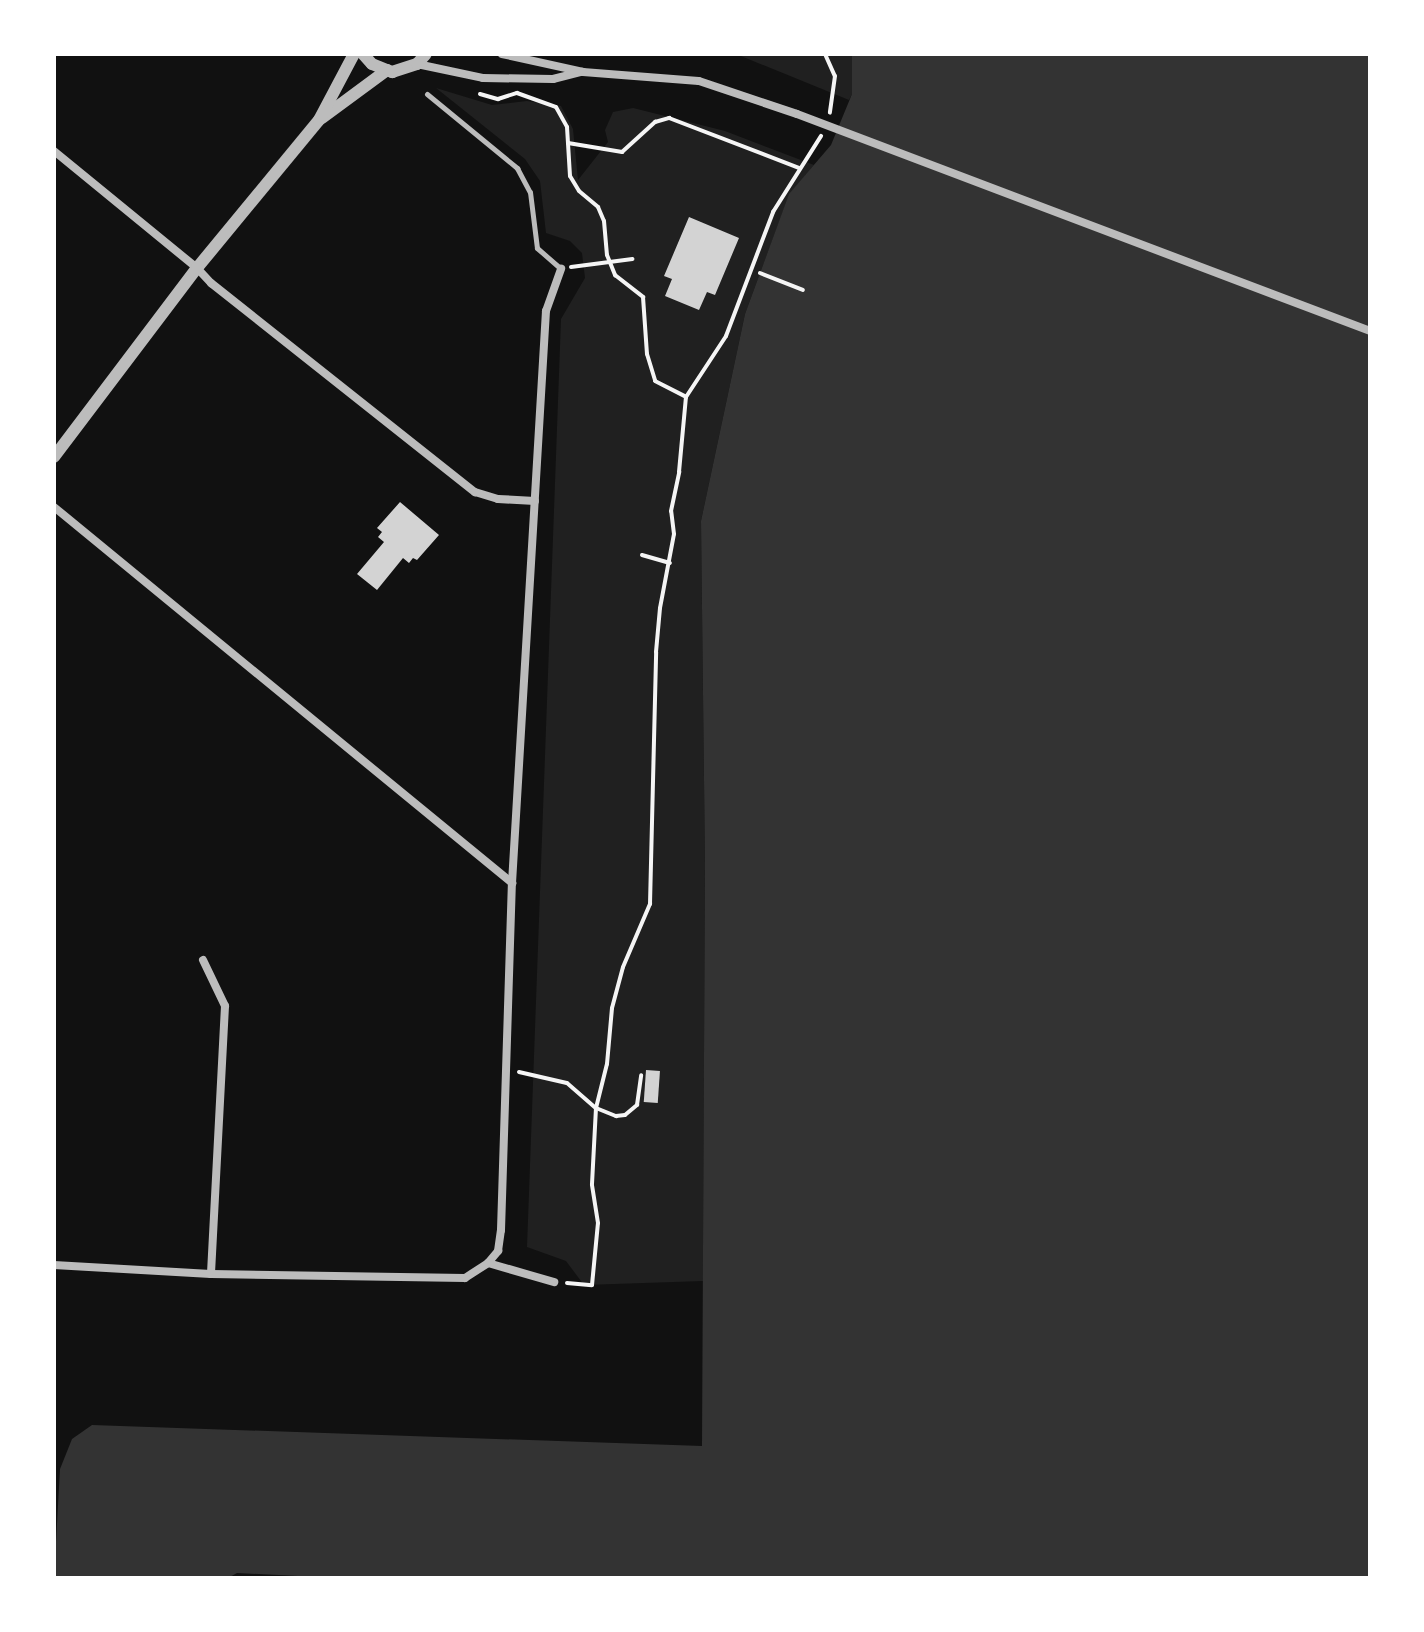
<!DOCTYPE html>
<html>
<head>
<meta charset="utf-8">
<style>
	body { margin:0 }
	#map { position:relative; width:1424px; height:1632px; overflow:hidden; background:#111; font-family:"Source Sans 3",sans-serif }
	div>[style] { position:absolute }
	.green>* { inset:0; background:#202020 }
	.water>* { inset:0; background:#333 }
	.building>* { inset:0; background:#d3d3d3; transform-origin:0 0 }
	.path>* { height:4px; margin:-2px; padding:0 2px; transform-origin:2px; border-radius:2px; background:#f5f5f5 }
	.service>* { height:5px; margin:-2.5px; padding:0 2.5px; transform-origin:2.5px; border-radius:2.5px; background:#bcbcbc }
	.minor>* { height:8px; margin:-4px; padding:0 4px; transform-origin:4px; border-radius:4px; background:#bcbcbc }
	.tertiary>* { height:12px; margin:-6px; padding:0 6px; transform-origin:6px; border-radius:6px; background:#bcbcbc }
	span { translate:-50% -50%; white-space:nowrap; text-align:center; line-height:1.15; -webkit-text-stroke:7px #fff; paint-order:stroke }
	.frame { position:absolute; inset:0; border:56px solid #fff; pointer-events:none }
</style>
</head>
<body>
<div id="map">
	<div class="green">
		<i style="clip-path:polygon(736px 54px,852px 54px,852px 94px,849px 100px)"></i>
		<i style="clip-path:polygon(436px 88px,492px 105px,527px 101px,561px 106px,573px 129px,578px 180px,608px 142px,605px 130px,613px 112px,633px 108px,725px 131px,814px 165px,789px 195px,745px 314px,701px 521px,705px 864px,703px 1281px,584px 1285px,566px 1261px,527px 1247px,561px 319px,585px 278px,582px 253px,570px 241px,546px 233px,540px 181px,525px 159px)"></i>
	</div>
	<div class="water">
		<i style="clip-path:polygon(852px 54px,1370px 54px,1370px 1578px,337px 1578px,237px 1573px,228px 1578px,54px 1578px,60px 1469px,72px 1439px,92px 1425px,702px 1446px,705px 864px,701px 521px,745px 314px,789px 194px,831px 145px,852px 94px)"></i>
	</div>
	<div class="building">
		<i style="clip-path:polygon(689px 217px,739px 238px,715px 295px,707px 292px,699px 310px,665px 296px,672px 279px,664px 276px)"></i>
		<i style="clip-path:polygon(400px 502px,439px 535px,417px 560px,413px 558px,409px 563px,403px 558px,377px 590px,357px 574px,384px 542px,378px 537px,382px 532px,377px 528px)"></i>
		<i style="left:646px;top:1070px;width:14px;height:32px;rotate:4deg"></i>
	</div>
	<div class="path">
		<i style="left:825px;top:54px;width:24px;rotate:66deg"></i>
		<i style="left:835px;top:76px;width:37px;rotate:98deg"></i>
		<i style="left:480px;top:94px;width:19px;rotate:16deg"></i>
		<i style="left:498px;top:99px;width:20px;rotate:-18deg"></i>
		<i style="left:517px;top:93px;width:41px;rotate:19.7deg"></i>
		<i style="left:556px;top:107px;width:23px;rotate:61deg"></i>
		<i style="left:567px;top:127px;width:49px;rotate:86.5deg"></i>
		<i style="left:570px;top:176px;width:17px;rotate:59deg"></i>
		<i style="left:579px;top:191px;width:25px;rotate:40deg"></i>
		<i style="left:598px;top:207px;width:15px;rotate:67deg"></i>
		<i style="left:604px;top:221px;width:34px;rotate:85deg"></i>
		<i style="left:607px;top:255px;width:22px;rotate:68deg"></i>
		<i style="left:615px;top:275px;width:36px;rotate:38deg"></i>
		<i style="left:643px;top:297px;width:57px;rotate:86deg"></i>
		<i style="left:647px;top:354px;width:28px;rotate:73deg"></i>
		<i style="left:655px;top:381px;width:35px;rotate:27deg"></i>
		<i style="left:568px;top:143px;width:55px;rotate:9.5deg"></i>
		<i style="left:622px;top:152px;width:45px;rotate:-42.3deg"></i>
		<i style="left:655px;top:122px;width:15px;rotate:-16deg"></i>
		<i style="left:669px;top:118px;width:139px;rotate:21deg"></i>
		<i style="left:571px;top:267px;width:62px;rotate:-7.5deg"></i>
		<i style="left:760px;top:273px;width:46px;rotate:21.6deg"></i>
		<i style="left:642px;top:555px;width:29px;rotate:16deg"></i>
		<i style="left:519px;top:1072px;width:49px;rotate:12.9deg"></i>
		<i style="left:567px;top:1083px;width:38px;rotate:41deg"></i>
		<i style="left:596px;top:1108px;width:22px;rotate:22deg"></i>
		<i style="left:616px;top:1116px;width:9px;rotate:-6deg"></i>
		<i style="left:625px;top:1115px;width:16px;rotate:-40deg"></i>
		<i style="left:637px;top:1105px;width:30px;rotate:-82deg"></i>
		<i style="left:567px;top:1283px;width:25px;rotate:5deg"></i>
		<i style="left:592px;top:1285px;width:62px;rotate:-84.5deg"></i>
		<i style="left:598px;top:1223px;width:39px;rotate:-99deg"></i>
		<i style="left:592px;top:1184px;width:76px;rotate:-87deg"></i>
		<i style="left:596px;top:1108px;width:45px;rotate:-76deg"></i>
		<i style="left:607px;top:1064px;width:56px;rotate:-84.9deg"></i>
		<i style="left:612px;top:1008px;width:42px;rotate:-75deg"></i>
		<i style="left:623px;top:967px;width:69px;rotate:-66.8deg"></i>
		<i style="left:650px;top:904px;width:252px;rotate:-88.6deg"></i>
		<i style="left:656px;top:652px;width:44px;rotate:-84.8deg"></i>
		<i style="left:660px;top:608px;width:75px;rotate:-79.3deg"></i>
		<i style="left:674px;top:534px;width:23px;rotate:-97deg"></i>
		<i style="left:671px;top:511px;width:40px;rotate:-78deg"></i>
		<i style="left:679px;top:472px;width:75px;rotate:-84.7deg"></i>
		<i style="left:686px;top:397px;width:73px;rotate:-56.7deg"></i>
		<i style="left:726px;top:336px;width:133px;rotate:-69.2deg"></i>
		<i style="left:773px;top:212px;width:90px;rotate:-57.7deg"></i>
	</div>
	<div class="service">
		<i style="left:427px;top:94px;width:117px;rotate:39.4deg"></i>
		<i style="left:517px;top:168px;width:27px;rotate:62deg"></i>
		<i style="left:530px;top:192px;width:56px;rotate:82.9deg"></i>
		<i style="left:537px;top:248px;width:32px;rotate:41deg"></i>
	</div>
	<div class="minor">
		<i style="left:502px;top:54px;width:83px;rotate:12.5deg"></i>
		<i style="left:583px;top:72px;width:116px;rotate:4.4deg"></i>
		<i style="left:699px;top:81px;width:103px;rotate:18.6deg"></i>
		<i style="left:797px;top:114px;width:613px;rotate:20.74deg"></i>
		<i style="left:417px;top:64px;width:67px;rotate:12deg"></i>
		<i style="left:483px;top:78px;width:70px;rotate:0.8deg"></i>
		<i style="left:553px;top:79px;width:30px;rotate:-14deg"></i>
		<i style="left:54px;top:151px;width:185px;rotate:39.3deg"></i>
		<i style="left:197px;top:268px;width:21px;rotate:47deg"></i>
		<i style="left:211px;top:283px;width:337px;rotate:38.4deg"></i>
		<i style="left:475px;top:492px;width:24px;rotate:17deg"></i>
		<i style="left:498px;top:499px;width:37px;rotate:3deg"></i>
		<i style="left:54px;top:507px;width:593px;rotate:39.38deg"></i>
		<i style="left:203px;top:960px;width:51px;rotate:64.4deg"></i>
		<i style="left:225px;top:1006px;width:268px;rotate:93deg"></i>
		<i style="left:488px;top:1263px;width:16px;rotate:-50deg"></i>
		<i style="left:498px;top:1251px;width:21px;rotate:-82deg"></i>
		<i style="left:501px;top:1230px;width:347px;rotate:-88.2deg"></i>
		<i style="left:512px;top:883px;width:573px;rotate:-86.6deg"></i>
		<i style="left:546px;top:311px;width:45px;rotate:-70.3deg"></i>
		<i style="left:54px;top:1265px;width:157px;rotate:3.3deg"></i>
		<i style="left:211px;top:1274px;width:254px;rotate:0.9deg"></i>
		<i style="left:465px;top:1278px;width:27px;rotate:-33deg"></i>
		<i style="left:488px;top:1263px;width:69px;rotate:16.1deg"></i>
	</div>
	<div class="tertiary">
		<i style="left:363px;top:54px;width:13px;rotate:48deg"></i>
		<i style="left:372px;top:64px;width:22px;rotate:22deg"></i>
		<i style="left:392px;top:72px;width:26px;rotate:-18deg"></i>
		<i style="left:417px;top:64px;width:13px;rotate:-48deg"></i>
		<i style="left:322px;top:118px;width:81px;rotate:-36.4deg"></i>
		<i style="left:54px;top:457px;width:237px;rotate:-52.9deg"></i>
		<i style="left:197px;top:268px;width:192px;rotate:-50.5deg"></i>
		<i style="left:319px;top:120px;width:75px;rotate:-62.1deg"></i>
	</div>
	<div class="frame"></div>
</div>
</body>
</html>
